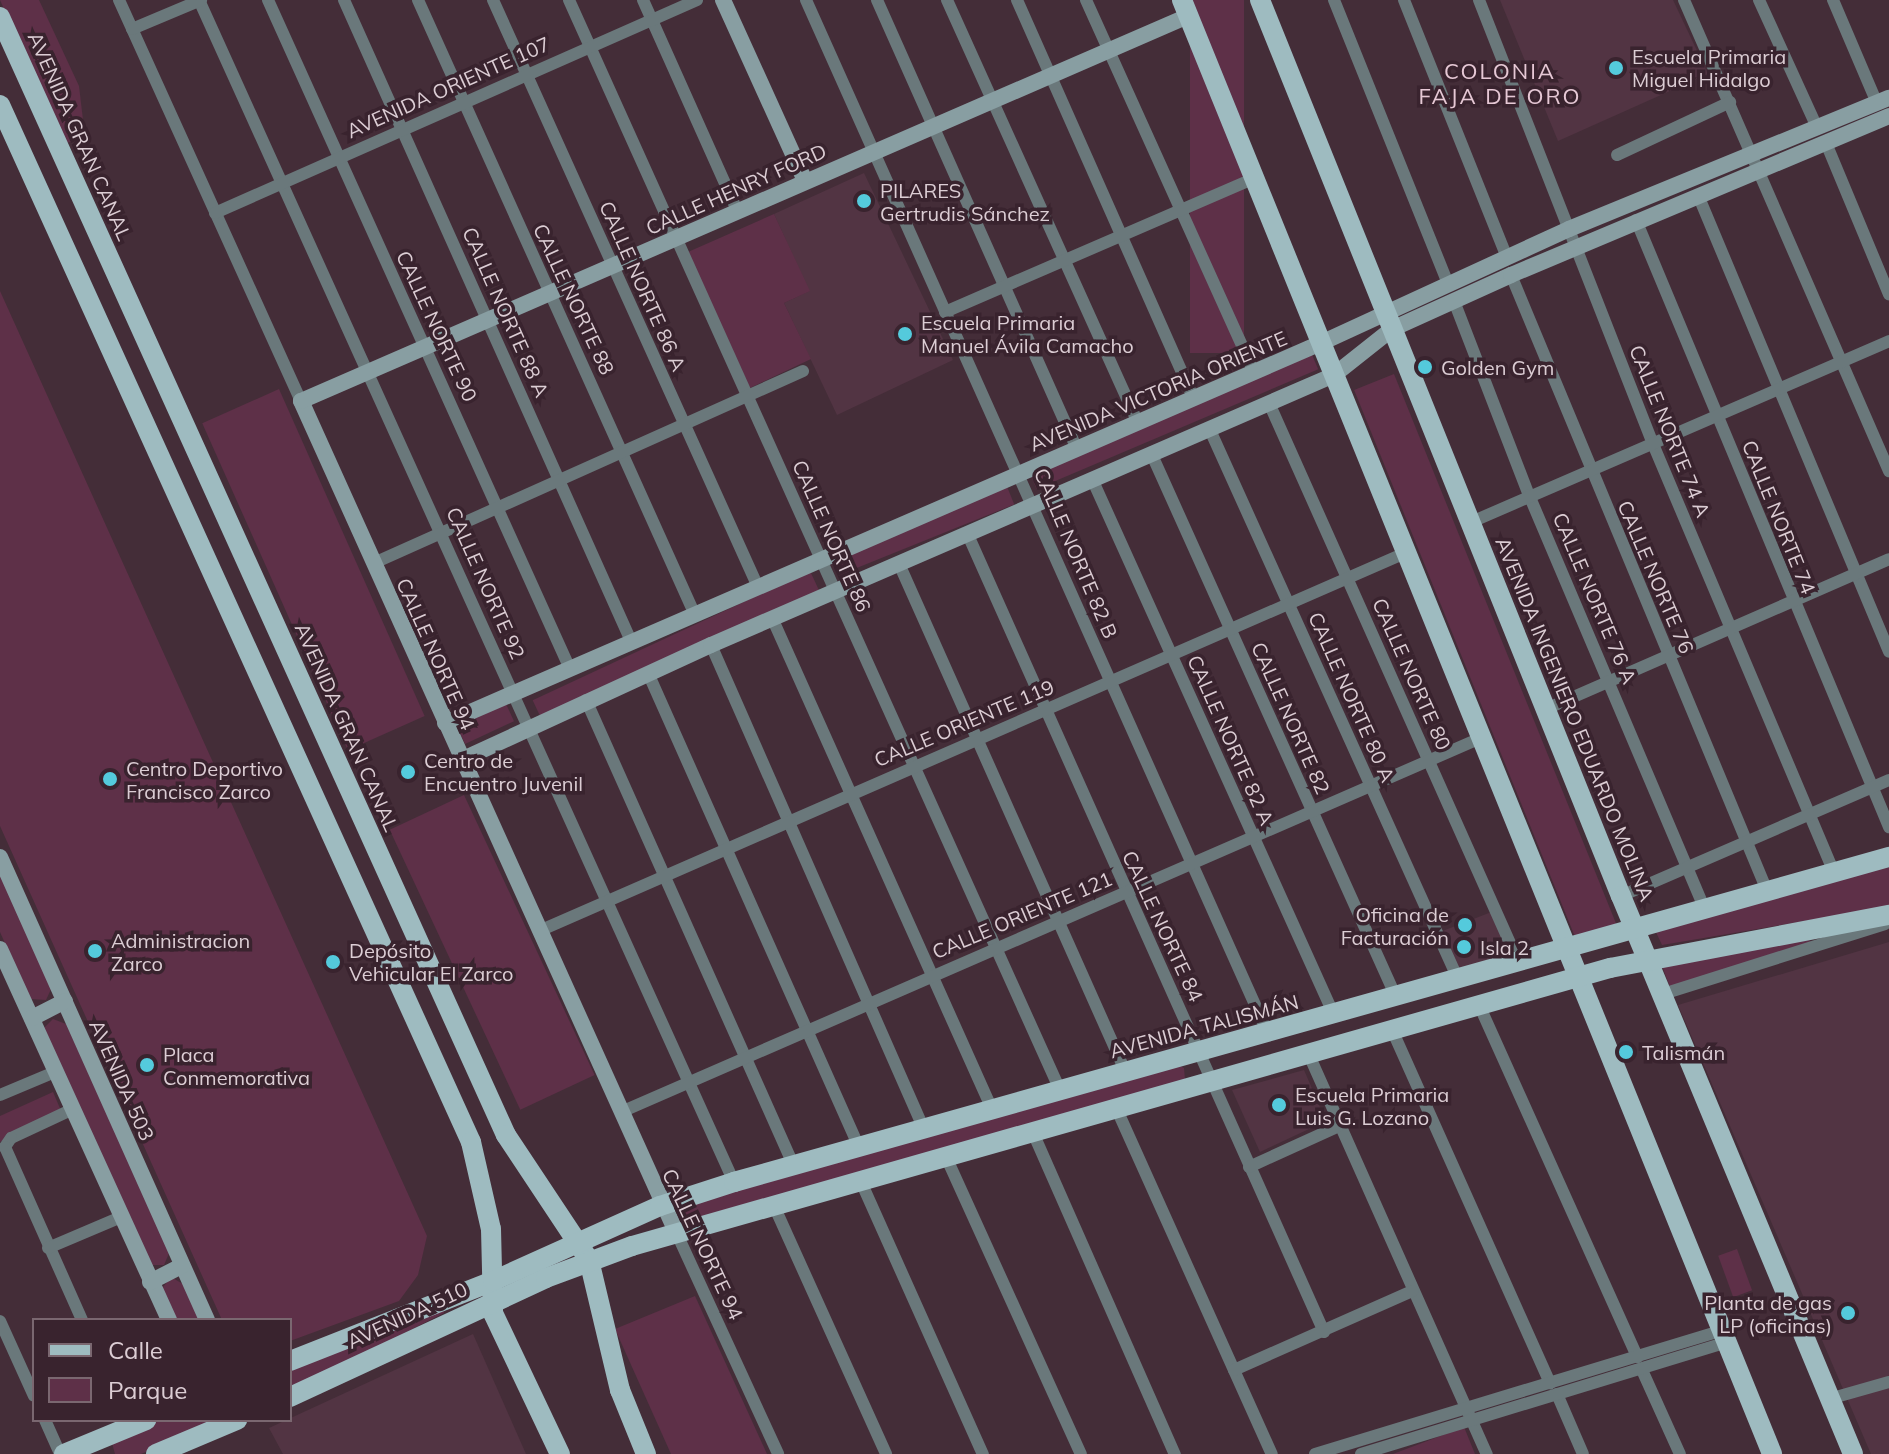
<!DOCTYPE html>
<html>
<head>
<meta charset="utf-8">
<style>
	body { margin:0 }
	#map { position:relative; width:1889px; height:1454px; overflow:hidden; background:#442d38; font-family:Mulish,sans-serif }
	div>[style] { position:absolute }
	.built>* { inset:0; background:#523443 }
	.green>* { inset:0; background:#5e3048; transform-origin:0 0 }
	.street>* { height:12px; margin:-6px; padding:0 6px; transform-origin:6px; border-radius:6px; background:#6a787b }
	.secondary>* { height:16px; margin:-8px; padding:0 8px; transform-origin:8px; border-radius:8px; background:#889ea2 }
	.primary>* { height:20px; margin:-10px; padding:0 10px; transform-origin:10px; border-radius:10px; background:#9ebbc0 }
	.dots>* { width:22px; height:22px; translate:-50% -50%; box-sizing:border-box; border:4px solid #39232e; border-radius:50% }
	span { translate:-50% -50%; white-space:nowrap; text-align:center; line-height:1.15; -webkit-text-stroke:7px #39232e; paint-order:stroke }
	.poi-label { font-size:20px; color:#dccdd4 }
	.left { translate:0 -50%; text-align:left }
	.right { translate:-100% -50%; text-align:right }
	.street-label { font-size:20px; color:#dccdd4 }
	.neighbourhood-label { font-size:22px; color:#e6c8d5; letter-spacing:2px }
	.legend { position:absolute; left:32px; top:1318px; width:260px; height:104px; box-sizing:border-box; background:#39232e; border:2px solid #7a6770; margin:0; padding:10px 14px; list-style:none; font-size:24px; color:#dccdd4 }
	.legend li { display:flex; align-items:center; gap:16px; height:40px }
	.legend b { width:40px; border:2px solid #7a6770 }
</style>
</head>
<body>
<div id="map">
	<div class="built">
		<i style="clip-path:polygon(1500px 0,1673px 0,1708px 74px,1558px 141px)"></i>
		<i style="clip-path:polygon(864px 173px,953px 360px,837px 415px,784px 303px,809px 291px,774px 214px)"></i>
		<i style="clip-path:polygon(1494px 911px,1512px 952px,1458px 970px,1440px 932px)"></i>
		<i style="clip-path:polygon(1889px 942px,1889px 1454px,1871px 1454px,1678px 1005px)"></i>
		<i style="clip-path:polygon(1304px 1070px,1326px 1121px,1260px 1152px,1232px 1090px)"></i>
		<i style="clip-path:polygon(473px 1334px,526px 1454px,283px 1454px,269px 1428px)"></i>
	</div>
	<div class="green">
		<i style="clip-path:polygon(0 0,39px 0,79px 86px,85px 137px,64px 144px)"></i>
		<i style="left:1190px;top:0;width:54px;height:353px"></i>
		<i style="clip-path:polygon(774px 214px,810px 291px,784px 303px,811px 359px,750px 388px,688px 252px)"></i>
		<i style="clip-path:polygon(0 291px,427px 1236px,418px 1275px,399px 1301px,290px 1341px,290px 1320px,222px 1320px,0 826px)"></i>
		<i style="left:1310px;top:350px;width:21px;height:306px;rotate:67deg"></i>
		<i style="left:1394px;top:374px;width:593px;height:43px;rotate:68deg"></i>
		<i style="left:279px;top:389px;width:358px;height:84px;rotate:66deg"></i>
		<i style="left:1006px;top:484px;width:22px;height:188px;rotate:68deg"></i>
		<i style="left:810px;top:571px;width:21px;height:306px;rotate:65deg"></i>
		<i style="left:506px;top:704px;width:19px;height:54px;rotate:65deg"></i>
		<i style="left:464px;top:795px;width:309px;height:82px;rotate:65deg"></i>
		<i style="clip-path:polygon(1889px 865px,1889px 907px,1662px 945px,1655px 930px)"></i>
		<i style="clip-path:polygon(0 874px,52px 987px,46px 1000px,30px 999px,0 932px)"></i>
		<i style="clip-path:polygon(1808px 940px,1817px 944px,1670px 987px,1662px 966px)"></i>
		<i style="clip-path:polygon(53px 1019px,66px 1024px,170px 1251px,164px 1265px,149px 1265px,43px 1029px)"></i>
		<i style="clip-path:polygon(1178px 1065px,1184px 1068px,1185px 1080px,691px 1223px,684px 1213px,688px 1205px)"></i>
		<i style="clip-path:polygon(53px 1092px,62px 1113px,0 1142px,0 1116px)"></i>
		<i style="left:1737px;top:1249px;width:44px;height:20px;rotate:70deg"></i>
		<i style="clip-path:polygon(171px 1277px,183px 1284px,199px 1320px,174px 1320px,160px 1291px)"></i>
		<i style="clip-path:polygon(695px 1296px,767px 1454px,671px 1454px,615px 1329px)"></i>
		<i style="clip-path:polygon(443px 1309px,444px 1313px,290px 1391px,290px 1369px)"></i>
		<i style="clip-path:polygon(159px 1420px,224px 1420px,141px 1454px,115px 1454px,112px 1443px,117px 1438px)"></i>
		<i style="clip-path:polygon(1464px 1427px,1475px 1454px,1393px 1454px)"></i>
	</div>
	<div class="street">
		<i style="left:119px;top:0;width:440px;rotate:65.6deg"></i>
		<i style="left:199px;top:0;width:1297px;rotate:65.65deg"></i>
		<i style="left:268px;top:0;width:734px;rotate:65.7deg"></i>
		<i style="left:344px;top:0;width:702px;rotate:65.88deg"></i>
		<i style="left:418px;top:0;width:675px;rotate:65.75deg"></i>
		<i style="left:493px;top:0;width:644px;rotate:65.7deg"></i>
		<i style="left:569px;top:0;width:1193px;rotate:65.75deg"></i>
		<i style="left:643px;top:0;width:230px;rotate:65.9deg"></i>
		<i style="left:806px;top:0;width:1133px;rotate:65.92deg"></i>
		<i style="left:877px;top:0;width:489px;rotate:66deg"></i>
		<i style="left:947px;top:0;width:462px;rotate:65.7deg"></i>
		<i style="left:1017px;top:0;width:434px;rotate:66.1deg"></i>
		<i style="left:1086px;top:0;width:406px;rotate:65.7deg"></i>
		<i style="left:1334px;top:0;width:306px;rotate:68.1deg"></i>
		<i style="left:1404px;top:0;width:277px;rotate:68.2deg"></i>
		<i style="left:1479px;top:0;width:477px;rotate:68.6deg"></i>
		<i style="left:1653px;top:444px;width:466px;rotate:67.1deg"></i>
		<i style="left:1684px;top:0;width:514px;rotate:66.48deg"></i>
		<i style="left:1759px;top:0;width:140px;rotate:65.5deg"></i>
		<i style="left:1833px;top:0;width:112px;rotate:66.9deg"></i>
		<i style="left:132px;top:29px;width:75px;rotate:-22.8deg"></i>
		<i style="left:1826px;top:143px;width:164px;rotate:67.4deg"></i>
		<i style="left:1617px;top:155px;width:125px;rotate:-25.1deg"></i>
		<i style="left:1698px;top:195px;width:495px;rotate:67.3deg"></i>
		<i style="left:215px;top:213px;width:527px;rotate:-23.84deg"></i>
		<i style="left:1636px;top:220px;width:658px;rotate:67.37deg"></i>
		<i style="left:1511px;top:275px;width:669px;rotate:67.42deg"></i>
		<i style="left:1454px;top:301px;width:208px;rotate:68.9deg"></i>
		<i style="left:1529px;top:495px;width:450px;rotate:67deg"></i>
		<i style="left:945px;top:312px;width:337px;rotate:-23.4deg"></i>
		<i style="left:1269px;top:403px;width:611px;rotate:65.95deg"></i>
		<i style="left:1210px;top:430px;width:602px;rotate:65.69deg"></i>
		<i style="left:1152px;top:455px;width:594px;rotate:65.76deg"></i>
		<i style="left:1093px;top:481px;width:586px;rotate:65.71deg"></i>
		<i style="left:1469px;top:523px;width:458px;rotate:-23.4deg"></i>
		<i style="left:968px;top:535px;width:873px;rotate:65.93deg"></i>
		<i style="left:374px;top:563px;width:470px;rotate:-24.1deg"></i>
		<i style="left:900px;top:566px;width:555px;rotate:65.97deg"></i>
		<i style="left:773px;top:620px;width:534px;rotate:65.88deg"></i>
		<i style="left:711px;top:645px;width:527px;rotate:66.26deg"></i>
		<i style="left:648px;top:673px;width:517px;rotate:66.01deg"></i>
		<i style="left:586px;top:700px;width:508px;rotate:65.96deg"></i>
		<i style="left:1546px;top:709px;width:374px;rotate:-23.6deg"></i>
		<i style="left:1621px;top:896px;width:292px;rotate:-23.4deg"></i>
		<i style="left:539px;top:931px;width:945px;rotate:-23.58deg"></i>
		<i style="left:1663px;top:994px;width:233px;rotate:-17.5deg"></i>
		<i style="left:1480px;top:1007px;width:384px;rotate:65.8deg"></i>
		<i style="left:1393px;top:1032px;width:385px;rotate:65.9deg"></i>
		<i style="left:1309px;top:1055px;width:437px;rotate:66deg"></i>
		<i style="left:0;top:1095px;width:62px;rotate:-22.8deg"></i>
		<i style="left:73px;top:1109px;width:68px;rotate:154.9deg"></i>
		<i style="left:11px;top:1138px;width:11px;rotate:124deg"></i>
		<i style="left:5px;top:1147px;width:189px;rotate:66deg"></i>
		<i style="left:621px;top:1112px;width:940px;rotate:-23.51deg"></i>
		<i style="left:1118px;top:1112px;width:375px;rotate:65.8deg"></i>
		<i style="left:1034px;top:1135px;width:349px;rotate:66.2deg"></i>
		<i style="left:947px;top:1159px;width:324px;rotate:65.6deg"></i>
		<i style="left:1249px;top:1167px;width:99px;rotate:-24.5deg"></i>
		<i style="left:862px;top:1184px;width:296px;rotate:65.9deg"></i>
		<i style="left:775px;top:1208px;width:270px;rotate:65.7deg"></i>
		<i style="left:677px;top:1234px;width:242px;rotate:65.3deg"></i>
		<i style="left:48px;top:1248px;width:79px;rotate:-23deg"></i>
		<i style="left:0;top:1321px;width:82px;rotate:65.6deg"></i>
		<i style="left:1234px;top:1370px;width:195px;rotate:-23.9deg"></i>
		<i style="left:1642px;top:1370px;width:92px;rotate:65.7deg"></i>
		<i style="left:1557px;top:1394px;width:65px;rotate:66.6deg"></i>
		<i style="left:1829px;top:1399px;width:62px;rotate:-15.8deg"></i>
		<i style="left:45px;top:1420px;width:37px;rotate:66deg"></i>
		<i style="left:1315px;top:1454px;width:426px;rotate:-16.9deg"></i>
		<i style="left:1361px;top:1454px;width:384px;rotate:-17deg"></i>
	</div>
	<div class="secondary">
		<i style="left:723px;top:0;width:199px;rotate:65.6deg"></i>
		<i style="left:445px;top:723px;width:955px;rotate:-23.45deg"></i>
		<i style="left:1321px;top:343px;width:273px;rotate:-24.7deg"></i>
		<i style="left:1569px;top:229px;width:346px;rotate:-22.3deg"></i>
		<i style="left:461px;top:760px;width:275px;rotate:-24.7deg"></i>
		<i style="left:711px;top:645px;width:679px;rotate:-23.43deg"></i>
		<i style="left:1334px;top:375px;width:74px;rotate:-38.4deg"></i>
		<i style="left:1392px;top:329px;width:131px;rotate:-24.4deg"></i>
		<i style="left:1511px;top:275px;width:410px;rotate:-22.8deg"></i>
		<i style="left:0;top:857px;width:507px;rotate:65.91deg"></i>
		<i style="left:0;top:949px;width:408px;rotate:65.5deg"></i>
		<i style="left:32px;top:1018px;width:37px;rotate:-27deg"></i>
		<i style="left:677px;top:1234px;width:914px;rotate:-114.29deg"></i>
		<i style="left:301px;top:401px;width:967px;rotate:-23.46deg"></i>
		<i style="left:150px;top:1282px;width:36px;rotate:-27deg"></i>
	</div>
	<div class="primary">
		<i style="left:1182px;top:0;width:1569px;rotate:67.91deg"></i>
		<i style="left:1260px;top:0;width:966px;rotate:68.06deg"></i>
		<i style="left:1621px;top:896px;width:604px;rotate:67.42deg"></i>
		<i style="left:0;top:17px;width:1227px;rotate:65.65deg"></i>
		<i style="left:506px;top:1135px;width:150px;rotate:56.4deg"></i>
		<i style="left:589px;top:1260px;width:134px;rotate:76.6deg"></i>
		<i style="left:620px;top:1390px;width:69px;rotate:67.9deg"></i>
		<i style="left:0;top:105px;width:1139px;rotate:65.57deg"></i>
		<i style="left:471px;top:1142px;width:89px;rotate:77.1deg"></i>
		<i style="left:491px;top:1229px;width:84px;rotate:88.6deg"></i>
		<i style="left:493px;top:1313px;width:156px;rotate:64.6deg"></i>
		<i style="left:290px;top:1361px;width:218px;rotate:-21.5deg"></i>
		<i style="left:493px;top:1281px;width:183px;rotate:-24.2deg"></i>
		<i style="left:660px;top:1206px;width:78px;rotate:-18deg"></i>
		<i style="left:734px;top:1182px;width:1200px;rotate:-15.72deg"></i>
		<i style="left:290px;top:1397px;width:282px;rotate:-24.9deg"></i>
		<i style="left:546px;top:1278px;width:92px;rotate:-20.4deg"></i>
		<i style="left:632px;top:1246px;width:1017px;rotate:-15.87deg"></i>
		<i style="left:1610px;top:968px;width:284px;rotate:-10.8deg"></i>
		<i style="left:64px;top:1454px;width:89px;rotate:-22.5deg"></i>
		<i style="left:156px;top:1454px;width:88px;rotate:-22.8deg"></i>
	</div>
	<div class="dots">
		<i style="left:1616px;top:68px;background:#54cadc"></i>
		<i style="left:864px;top:201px;background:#54cadc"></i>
		<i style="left:905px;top:334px;background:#54cadc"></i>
		<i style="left:1425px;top:367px;background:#54cadc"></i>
		<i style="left:408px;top:772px;background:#54cadc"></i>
		<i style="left:110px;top:779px;background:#54cadc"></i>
		<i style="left:1465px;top:925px;background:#54cadc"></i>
		<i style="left:1464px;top:947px;background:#54cadc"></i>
		<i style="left:95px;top:951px;background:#54cadc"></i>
		<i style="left:333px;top:962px;background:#54cadc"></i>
		<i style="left:1626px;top:1052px;background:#54cadc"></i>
		<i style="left:147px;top:1065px;background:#54cadc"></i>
		<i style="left:1279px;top:1105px;background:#54cadc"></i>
		<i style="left:1848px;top:1313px;background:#54cadc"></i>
	</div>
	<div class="poi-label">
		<span class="left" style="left:1632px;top:68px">Escuela Primaria<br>Miguel Hidalgo</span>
		<span class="left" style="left:880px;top:202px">PILARES<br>Gertrudis Sánchez</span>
		<span class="left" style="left:921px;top:334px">Escuela Primaria<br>Manuel Ávila Camacho</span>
		<span class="left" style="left:1441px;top:367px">Golden Gym</span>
		<span class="left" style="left:424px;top:772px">Centro de<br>Encuentro Juvenil</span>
		<span class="left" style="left:126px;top:780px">Centro Deportivo<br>Francisco Zarco</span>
		<span class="right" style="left:1449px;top:926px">Oficina de<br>Facturación</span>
		<span class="left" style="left:111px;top:952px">Administracion<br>Zarco</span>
		<span class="left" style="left:1480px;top:947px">Isla 2</span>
		<span class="left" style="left:349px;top:962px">Depósito<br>Vehicular El Zarco</span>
		<span class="left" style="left:1642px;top:1052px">Talismán</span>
		<span class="left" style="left:163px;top:1066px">Placa<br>Conmemorativa</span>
		<span class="left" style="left:1295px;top:1106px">Escuela Primaria<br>Luis G. Lozano</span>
		<span class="right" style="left:1832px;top:1314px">Planta de gas<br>LP (oficinas)</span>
	</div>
	<div class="street-label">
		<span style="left:448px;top:87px;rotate:-24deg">AVENIDA ORIENTE 107</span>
		<span style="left:80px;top:136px;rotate:66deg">AVENIDA GRAN CANAL</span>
		<span style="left:736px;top:189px;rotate:-24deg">CALLE HENRY FORD</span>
		<span style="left:643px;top:286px;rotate:66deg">CALLE NORTE 86 A</span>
		<span style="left:574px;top:299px;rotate:65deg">CALLE NORTE 88</span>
		<span style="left:506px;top:312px;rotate:66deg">CALLE NORTE 88 A</span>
		<span style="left:437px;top:326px;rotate:65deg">CALLE NORTE 90</span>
		<span style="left:1158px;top:391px;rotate:-23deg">AVENIDA VICTORIA ORIENTE</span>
		<span style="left:1670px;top:431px;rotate:68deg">CALLE NORTE 74 A</span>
		<span style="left:1779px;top:517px;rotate:68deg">CALLE NORTE 74</span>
		<span style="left:832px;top:536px;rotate:66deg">CALLE NORTE 86</span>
		<span style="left:1076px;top:553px;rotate:67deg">CALLE NORTE 82 B</span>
		<span style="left:1656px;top:577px;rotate:67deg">CALLE NORTE 76</span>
		<span style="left:486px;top:583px;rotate:66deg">CALLE NORTE 92</span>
		<span style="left:1595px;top:598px;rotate:67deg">CALLE NORTE 76 A</span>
		<span style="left:436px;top:654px;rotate:66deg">CALLE NORTE 94</span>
		<span style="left:1412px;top:674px;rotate:66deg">CALLE NORTE 80</span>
		<span style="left:1352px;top:697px;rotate:66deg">CALLE NORTE 80 A</span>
		<span style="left:1291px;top:718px;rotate:66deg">CALLE NORTE 82</span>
		<span style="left:1575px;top:719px;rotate:68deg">AVENIDA INGENIERO EDUARDO MOLINA</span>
		<span style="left:964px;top:723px;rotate:-23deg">CALLE ORIENTE 119</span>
		<span style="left:347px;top:727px;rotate:66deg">AVENIDA GRAN CANAL</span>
		<span style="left:1231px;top:740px;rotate:66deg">CALLE NORTE 82 A</span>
		<span style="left:1022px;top:915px;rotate:-23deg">CALLE ORIENTE 121</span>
		<span style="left:1163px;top:926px;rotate:65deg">CALLE NORTE 84</span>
		<span style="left:1204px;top:1026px;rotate:-15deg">AVENIDA TALISMÁN</span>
		<span style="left:122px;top:1080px;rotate:66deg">AVENIDA 503</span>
		<span style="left:703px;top:1244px;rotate:65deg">CALLE NORTE 94</span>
		<span style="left:407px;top:1315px;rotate:-25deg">AVENIDA 510</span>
	</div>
	<div class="neighbourhood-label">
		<span style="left:1500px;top:84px">COLONIA<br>FAJA DE ORO</span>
	</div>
	<ul class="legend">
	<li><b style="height:10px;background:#9ebbc0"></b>Calle</li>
	<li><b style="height:22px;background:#5e3048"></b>Parque</li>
	</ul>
</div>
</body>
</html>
